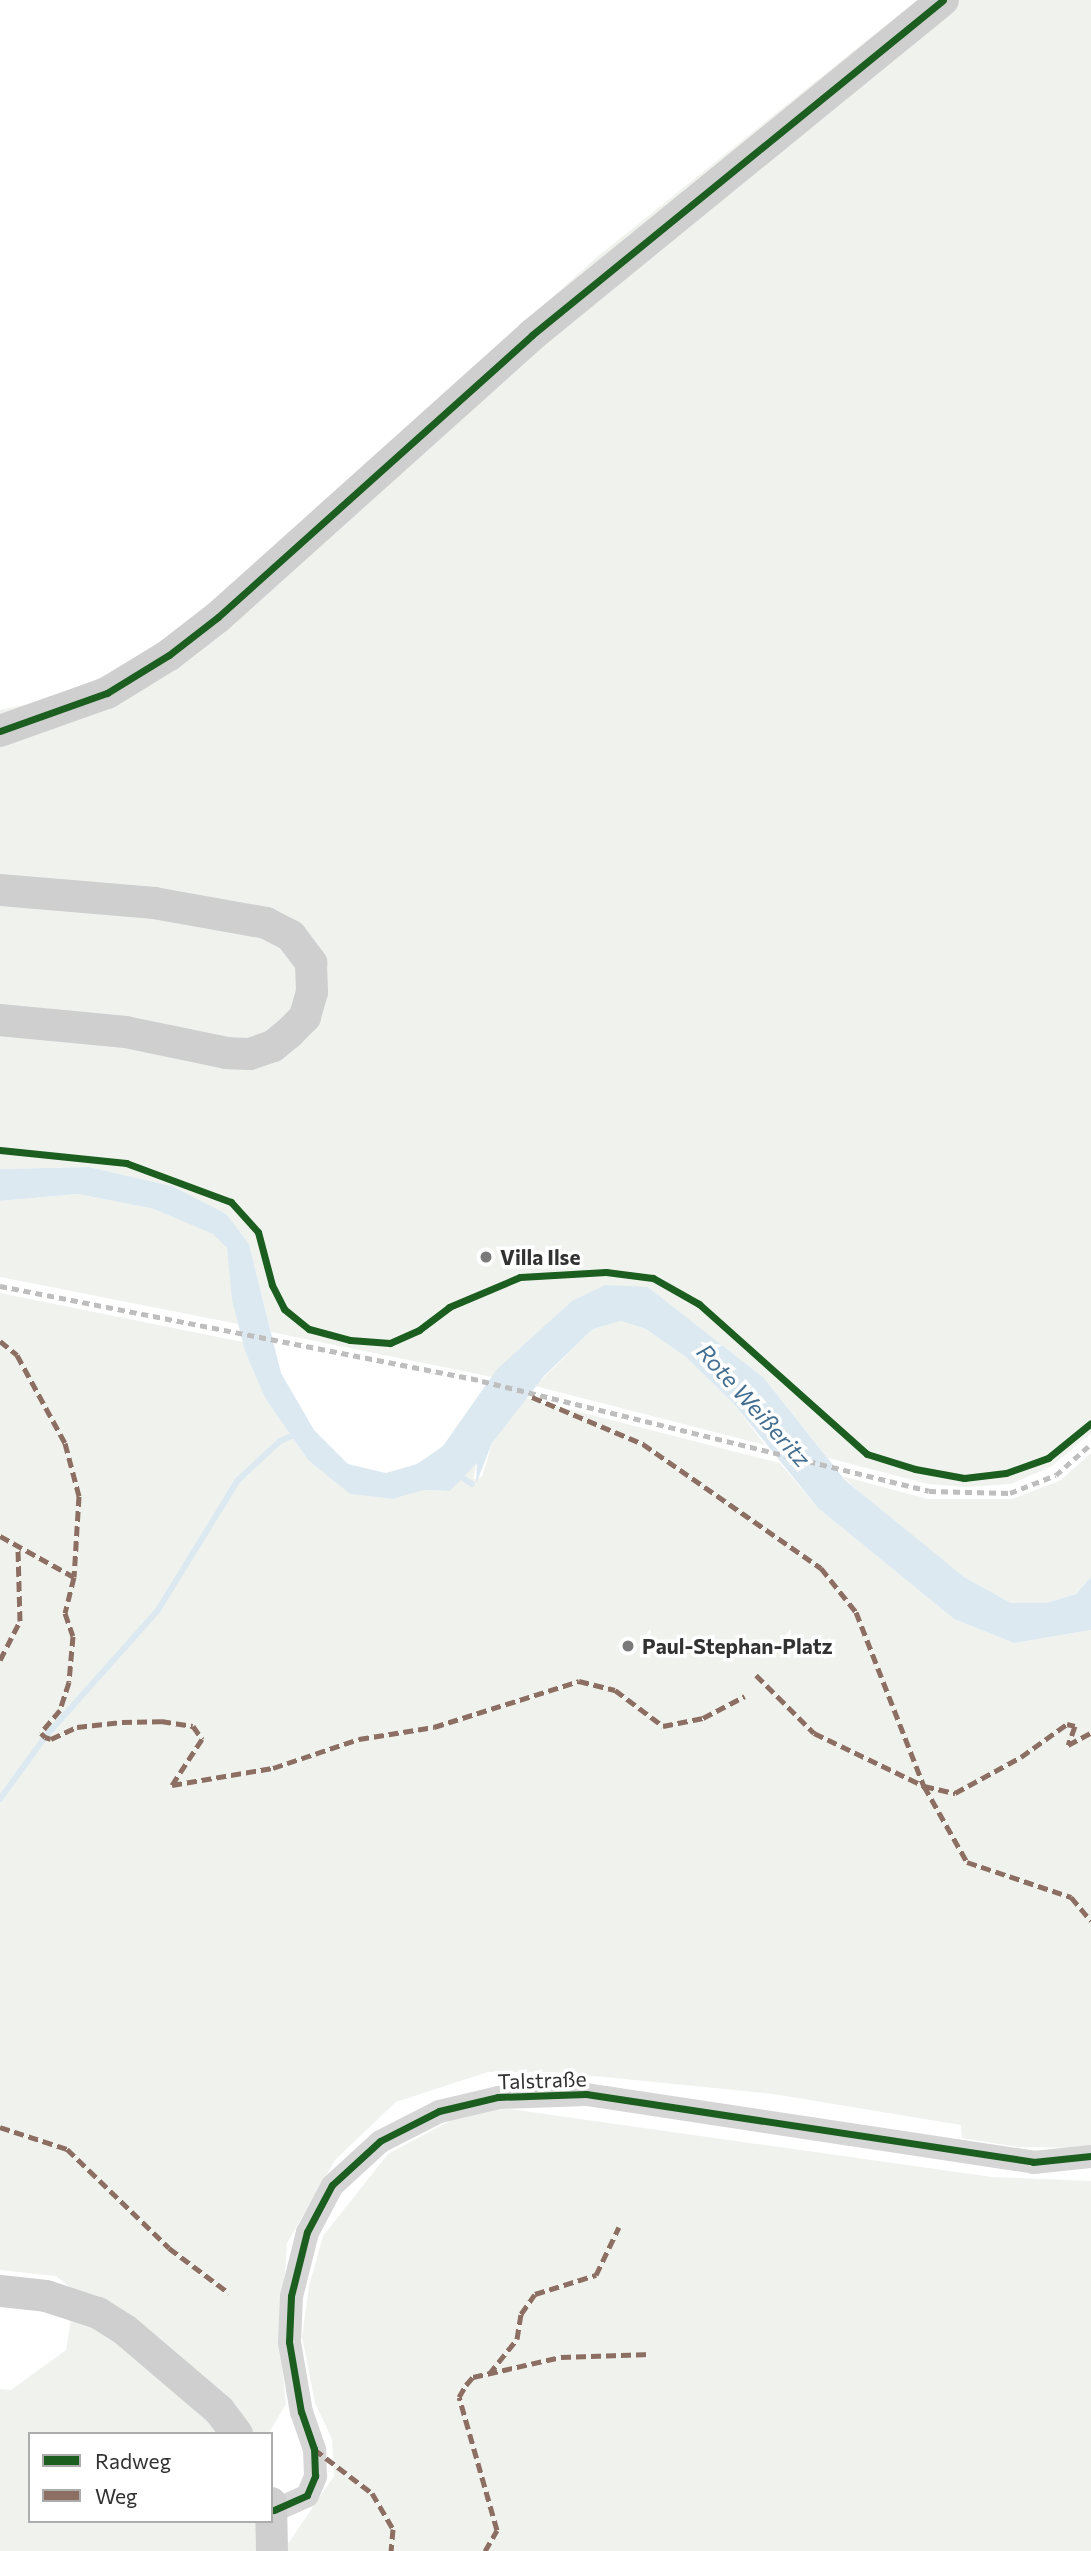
<!DOCTYPE html>
<html>
<head>
<meta charset="utf-8">
<style>
	body { margin:0 }
	#map { position:relative; width:1091px; height:2551px; overflow:hidden; background:#fff; font-family:Commissioner,sans-serif }
	div>[style] { position:absolute }
	.green>* { inset:0; background:#f0f3ed }
	.water>* { inset:0; background:#dde9f1 }
	.stream>* { height:6px; margin:-3px; padding:0 3px; transform-origin:3px; border-radius:3px; background:#dde9f1 }
	.street>* { height:23px; margin:-11.5px; padding:0 11.5px; transform-origin:11.5px; border-radius:11.5px; background:#d6d6d6 }
	.secondary>* { height:32px; margin:-16px; padding:0 16px; transform-origin:16px; border-radius:16px; background:#cfcfcf }
	.rail>* { height:5px; margin-top:-2.5px; transform-origin:0; background:repeating-linear-gradient(90deg,#bebebe 0 7px,transparent 0 12px) }
	.quiet>* { height:5px; margin-top:-2.5px; transform-origin:0; background:repeating-linear-gradient(90deg,#8d6e63 0 10px,transparent 0 15px) }
	.cycleway>* { height:7px; margin:-3.5px; padding:0 3.5px; transform-origin:3.5px; border-radius:3.5px; background:#1b5e20 }
	.dots>* { width:19px; height:19px; translate:-50% -50%; box-sizing:border-box; border:4px solid #fff; border-radius:50% }
	span { translate:-50% -50%; white-space:nowrap; text-align:center; line-height:1.15; -webkit-text-stroke:7px #fff; paint-order:stroke }
	.poi-label { font-size:21px; color:#323232; font-weight:700 }
	.left { translate:0 -50%; text-align:left }
	.street-label { font-size:21px; color:#323232 }
	.water-label { font-size:23px; color:#446e90; font-style:italic }
	.legend { position:absolute; left:28px; top:2432px; width:245px; height:91px; box-sizing:border-box; background:#fff; border:2px solid #adadad; margin:0; padding:9px 12px; list-style:none; font-size:21px; color:#323232 }
	.legend li { display:flex; align-items:center; gap:14px; height:35px }
	.legend b { width:35px; border:2px solid #adadad }
</style>
</head>
<body>
<div id="map">
	<div class="green">
		<i style="clip-path:polygon(917px 0,1091px 0,1091px 1433px,1052px 1466px,1011px 1484px,966px 1487px,928px 1484px,828px 1458px,764px 1378px,648px 1287px,572px 1301px,492px 1377px,271px 1332px,249px 1244px,172px 1186px,89px 1167px,0 1169px,0 710px,61px 697px,124px 665px,194px 619px,597px 257px)"></i>
		<i style="clip-path:polygon(78px 1194px,154px 1209px,213px 1233px,227px 1248px,238px 1324px,0 1277px,0 1201px)"></i>
		<i style="clip-path:polygon(0 1293px,243px 1342px,265px 1398px,308px 1460px,351px 1494px,393px 1499px,424px 1490px,449px 1491px,477px 1463px,473px 1479px,482px 1477px,492px 1443px,525px 1398px,780px 1463px,818px 1508px,954px 1619px,1014px 1643px,1091px 1630px,1091px 2148px,1018px 2147px,962px 2138px,961px 2125px,773px 2094px,554px 2072px,488px 2072px,396px 2102px,335px 2160px,287px 2243px,280px 2347px,286px 2404px,268px 2434px,249px 2434px,56px 2276px,0 2270px)"></i>
		<i style="clip-path:polygon(621px 1321px,646px 1329px,687px 1358px,734px 1404px,765px 1445px,535px 1386px,593px 1329px)"></i>
		<i style="clip-path:polygon(1091px 1453px,1091px 1577px,1076px 1594px,1046px 1603px,1011px 1603px,964px 1577px,904px 1532px,842px 1476px,928px 1499px,1012px 1499px,1061px 1480px)"></i>
		<i style="clip-path:polygon(502px 2108px,992px 2177px,1091px 2181px,1091px 2551px,283px 2551px,334px 2476px,332px 2439px,315px 2403px,302px 2337px,309px 2286px,323px 2236px,388px 2154px,459px 2116px)"></i>
		<i style="clip-path:polygon(72px 2313px,90px 2321px,228px 2434px,30px 2434px,30px 2521px,262px 2521px,261px 2551px,0 2551px,0 2389px,11px 2390px,66px 2350px)"></i>
	</div>
	<div class="water">
		<i style="clip-path:polygon(89px 1167px,172px 1186px,226px 1214px,249px 1244px,281px 1373px,314px 1430px,348px 1464px,386px 1473px,417px 1464px,443px 1446px,497px 1369px,572px 1301px,605px 1285px,648px 1287px,764px 1378px,845px 1480px,964px 1577px,1011px 1603px,1046px 1603px,1076px 1594px,1091px 1577px,1091px 1630px,1014px 1643px,954px 1619px,818px 1508px,734px 1404px,687px 1358px,646px 1329px,621px 1321px,593px 1329px,544px 1376px,492px 1443px,476px 1484px,477px 1463px,450px 1491px,424px 1490px,393px 1499px,350px 1494px,308px 1460px,265px 1398px,245px 1351px,232px 1300px,227px 1248px,213px 1234px,154px 1209px,78px 1194px,0 1201px,0 1169px)"></i>
	</div>
	<div class="stream">
		<i style="left:457px;top:1474px;width:18px;rotate:34deg"></i>
		<i style="left:0;top:1799px;width:77px;rotate:-54deg"></i>
		<i style="left:45px;top:1737px;width:170px;rotate:-48.3deg"></i>
		<i style="left:158px;top:1610px;width:153px;rotate:-58.4deg"></i>
		<i style="left:238px;top:1480px;width:57px;rotate:-42.9deg"></i>
		<i style="left:280px;top:1441px;width:21px;rotate:-23deg"></i>
	</div>
	<div class="street">
		<i style="left:274px;top:2510px;width:36px;rotate:-24deg"></i>
		<i style="left:307px;top:2495px;width:21px;rotate:-67deg"></i>
		<i style="left:315px;top:2476px;width:27px;rotate:-92deg"></i>
		<i style="left:314px;top:2449px;width:39px;rotate:-109deg"></i>
		<i style="left:301px;top:2412px;width:71px;rotate:-99.7deg"></i>
		<i style="left:289px;top:2342px;width:46px;rotate:-87.5deg"></i>
		<i style="left:291px;top:2296px;width:66px;rotate:-76deg"></i>
		<i style="left:307px;top:2232px;width:53px;rotate:-62deg"></i>
		<i style="left:332px;top:2185px;width:65px;rotate:-42.5deg"></i>
		<i style="left:380px;top:2141px;width:66px;rotate:-27deg"></i>
		<i style="left:439px;top:2111px;width:61px;rotate:-13.3deg"></i>
		<i style="left:498px;top:2097px;width:88px;rotate:-2deg"></i>
		<i style="left:586px;top:2094px;width:452px;rotate:8.6deg"></i>
		<i style="left:1033px;top:2162px;width:58px;rotate:-5.9deg"></i>
	</div>
	<div class="secondary">
		<i style="left:0;top:731px;width:114px;rotate:-19.6deg"></i>
		<i style="left:107px;top:693px;width:73px;rotate:-31.5deg"></i>
		<i style="left:169px;top:655px;width:62px;rotate:-37.8deg"></i>
		<i style="left:218px;top:617px;width:422px;rotate:-41.9deg"></i>
		<i style="left:532px;top:335px;width:530px;rotate:-39.18deg"></i>
		<i style="left:0;top:890px;width:155px;rotate:4.8deg"></i>
		<i style="left:154px;top:903px;width:114px;rotate:10.1deg"></i>
		<i style="left:266px;top:923px;width:28px;rotate:27deg"></i>
		<i style="left:291px;top:936px;width:34px;rotate:53deg"></i>
		<i style="left:311px;top:963px;width:29px;rotate:88deg"></i>
		<i style="left:312px;top:992px;width:26px;rotate:106deg"></i>
		<i style="left:305px;top:1017px;width:23px;rotate:135deg"></i>
		<i style="left:289px;top:1033px;width:21px;rotate:141deg"></i>
		<i style="left:273px;top:1046px;width:24px;rotate:161deg"></i>
		<i style="left:250px;top:1054px;width:23px;rotate:-178deg"></i>
		<i style="left:227px;top:1053px;width:103px;rotate:-168.3deg"></i>
		<i style="left:126px;top:1032px;width:127px;rotate:-174.6deg"></i>
		<i style="left:0;top:2291px;width:46px;rotate:6.2deg"></i>
		<i style="left:46px;top:2296px;width:55px;rotate:18.1deg"></i>
		<i style="left:98px;top:2313px;width:32px;rotate:32deg"></i>
		<i style="left:125px;top:2330px;width:123px;rotate:40.4deg"></i>
		<i style="left:219px;top:2410px;width:30px;rotate:53deg"></i>
		<i style="left:271px;top:2503px;width:48px;rotate:88.8deg"></i>
	</div>
	<div class="rail">
		<i style="left:0;top:1286px;width:491px;rotate:11.1deg"></i>
		<i style="left:482px;top:1381px;width:460px;rotate:13.8deg"></i>
		<i style="left:929px;top:1491px;width:81px;rotate:1.4deg"></i>
		<i style="left:1010px;top:1493px;width:49px;rotate:-21.4deg"></i>
		<i style="left:1056px;top:1475px;width:47px;rotate:-41.5deg"></i>
	</div>
	<div class="quiet">
		<i style="left:0;top:1341px;width:22px;rotate:39deg"></i>
		<i style="left:17px;top:1355px;width:100px;rotate:61.4deg"></i>
		<i style="left:65px;top:1443px;width:55px;rotate:75.2deg"></i>
		<i style="left:79px;top:1496px;width:81px;rotate:93.5deg"></i>
		<i style="left:74px;top:1577px;width:37px;rotate:104deg"></i>
		<i style="left:65px;top:1613px;width:24px;rotate:71deg"></i>
		<i style="left:73px;top:1636px;width:46px;rotate:95deg"></i>
		<i style="left:69px;top:1682px;width:29px;rotate:108deg"></i>
		<i style="left:60px;top:1710px;width:30px;rotate:130deg"></i>
		<i style="left:41px;top:1733px;width:6px;rotate:45deg"></i>
		<i style="left:45px;top:1737px;width:6px;rotate:18deg"></i>
		<i style="left:51px;top:1739px;width:29px;rotate:-25deg"></i>
		<i style="left:77px;top:1727px;width:45px;rotate:-6.3deg"></i>
		<i style="left:122px;top:1722px;width:39px;rotate:-1deg"></i>
		<i style="left:161px;top:1721px;width:32px;rotate:9deg"></i>
		<i style="left:193px;top:1726px;width:16px;rotate:55deg"></i>
		<i style="left:202px;top:1739px;width:55px;rotate:123.1deg"></i>
		<i style="left:172px;top:1785px;width:102px;rotate:-9.6deg"></i>
		<i style="left:273px;top:1768px;width:91px;rotate:-18.6deg"></i>
		<i style="left:359px;top:1739px;width:76px;rotate:-9.1deg"></i>
		<i style="left:434px;top:1727px;width:152px;rotate:-17.6deg"></i>
		<i style="left:579px;top:1681px;width:37px;rotate:14deg"></i>
		<i style="left:615px;top:1690px;width:60px;rotate:36.9deg"></i>
		<i style="left:663px;top:1726px;width:41px;rotate:-11.3deg"></i>
		<i style="left:703px;top:1718px;width:47px;rotate:-27.6deg"></i>
		<i style="left:532px;top:1397px;width:121px;rotate:22.9deg"></i>
		<i style="left:643px;top:1444px;width:217px;rotate:34.9deg"></i>
		<i style="left:821px;top:1568px;width:56px;rotate:51.5deg"></i>
		<i style="left:856px;top:1612px;width:187px;rotate:68.7deg"></i>
		<i style="left:924px;top:1786px;width:87px;rotate:60.5deg"></i>
		<i style="left:967px;top:1862px;width:110px;rotate:18.6deg"></i>
		<i style="left:1071px;top:1897px;width:31px;rotate:50deg"></i>
		<i style="left:0;top:1536px;width:85px;rotate:29deg"></i>
		<i style="left:0;top:1660px;width:44px;rotate:-62.9deg"></i>
		<i style="left:20px;top:1621px;width:73px;rotate:-91.6deg"></i>
		<i style="left:756px;top:1675px;width:82px;rotate:45deg"></i>
		<i style="left:814px;top:1733px;width:122px;rotate:25.7deg"></i>
		<i style="left:924px;top:1786px;width:32px;rotate:13deg"></i>
		<i style="left:955px;top:1793px;width:75px;rotate:-28.6deg"></i>
		<i style="left:1021px;top:1757px;width:57px;rotate:-35.7deg"></i>
		<i style="left:1067px;top:1724px;width:8px;rotate:14deg"></i>
		<i style="left:1075px;top:1726px;width:20px;rotate:110deg"></i>
		<i style="left:1068px;top:1745px;width:26px;rotate:-28deg"></i>
		<i style="left:0;top:2127px;width:71px;rotate:18.2deg"></i>
		<i style="left:67px;top:2149px;width:142px;rotate:44.1deg"></i>
		<i style="left:169px;top:2248px;width:75px;rotate:36.9deg"></i>
		<i style="left:489px;top:2374px;width:45px;rotate:-51.3deg"></i>
		<i style="left:517px;top:2339px;width:25px;rotate:-81deg"></i>
		<i style="left:521px;top:2314px;width:24px;rotate:-55deg"></i>
		<i style="left:535px;top:2294px;width:64px;rotate:-17.3deg"></i>
		<i style="left:596px;top:2275px;width:53px;rotate:-64.4deg"></i>
		<i style="left:314px;top:2449px;width:73px;rotate:37.2deg"></i>
		<i style="left:372px;top:2493px;width:42px;rotate:59.7deg"></i>
		<i style="left:393px;top:2529px;width:22px;rotate:95deg"></i>
		<i style="left:485px;top:2551px;width:24px;rotate:-60deg"></i>
		<i style="left:497px;top:2530px;width:138px;rotate:-105.9deg"></i>
		<i style="left:459px;top:2397px;width:14px;rotate:-60deg"></i>
		<i style="left:466px;top:2385px;width:11px;rotate:-49deg"></i>
		<i style="left:473px;top:2377px;width:90px;rotate:-12.8deg"></i>
		<i style="left:561px;top:2357px;width:90px;rotate:-1.9deg"></i>
	</div>
	<div class="cycleway">
		<i style="left:0;top:731px;width:114px;rotate:-19.6deg"></i>
		<i style="left:107px;top:693px;width:73px;rotate:-31.5deg"></i>
		<i style="left:169px;top:655px;width:62px;rotate:-37.8deg"></i>
		<i style="left:218px;top:617px;width:422px;rotate:-41.9deg"></i>
		<i style="left:532px;top:335px;width:530px;rotate:-39.18deg"></i>
		<i style="left:0;top:1150px;width:127px;rotate:5.9deg"></i>
		<i style="left:126px;top:1163px;width:112px;rotate:20.4deg"></i>
		<i style="left:231px;top:1202px;width:40px;rotate:48deg"></i>
		<i style="left:258px;top:1232px;width:55px;rotate:75.2deg"></i>
		<i style="left:272px;top:1285px;width:27px;rotate:63deg"></i>
		<i style="left:284px;top:1309px;width:32px;rotate:39deg"></i>
		<i style="left:309px;top:1329px;width:42px;rotate:15deg"></i>
		<i style="left:350px;top:1340px;width:40px;rotate:4.3deg"></i>
		<i style="left:390px;top:1343px;width:32px;rotate:-24deg"></i>
		<i style="left:419px;top:1330px;width:38px;rotate:-37deg"></i>
		<i style="left:449px;top:1307px;width:77px;rotate:-22.9deg"></i>
		<i style="left:520px;top:1277px;width:86px;rotate:-3.3deg"></i>
		<i style="left:606px;top:1272px;width:47px;rotate:7.3deg"></i>
		<i style="left:653px;top:1278px;width:53px;rotate:29.5deg"></i>
		<i style="left:699px;top:1304px;width:225px;rotate:41.8deg"></i>
		<i style="left:867px;top:1454px;width:50px;rotate:17.4deg"></i>
		<i style="left:915px;top:1469px;width:50px;rotate:10.4deg"></i>
		<i style="left:964px;top:1478px;width:42px;rotate:-6.8deg"></i>
		<i style="left:1006px;top:1473px;width:45px;rotate:-19.7deg"></i>
		<i style="left:1048px;top:1458px;width:55px;rotate:-39.1deg"></i>
		<i style="left:274px;top:2510px;width:36px;rotate:-24deg"></i>
		<i style="left:307px;top:2495px;width:21px;rotate:-67deg"></i>
		<i style="left:315px;top:2476px;width:27px;rotate:-92deg"></i>
		<i style="left:314px;top:2449px;width:39px;rotate:-109deg"></i>
		<i style="left:301px;top:2412px;width:71px;rotate:-99.7deg"></i>
		<i style="left:289px;top:2342px;width:46px;rotate:-87.5deg"></i>
		<i style="left:291px;top:2296px;width:66px;rotate:-76deg"></i>
		<i style="left:307px;top:2232px;width:53px;rotate:-62deg"></i>
		<i style="left:332px;top:2185px;width:65px;rotate:-42.5deg"></i>
		<i style="left:380px;top:2141px;width:66px;rotate:-27deg"></i>
		<i style="left:439px;top:2111px;width:61px;rotate:-13.3deg"></i>
		<i style="left:498px;top:2097px;width:88px;rotate:-2deg"></i>
		<i style="left:586px;top:2094px;width:452px;rotate:8.6deg"></i>
		<i style="left:1033px;top:2162px;width:58px;rotate:-5.9deg"></i>
	</div>
	<div class="dots">
		<i style="left:486px;top:1257px;background:#7a7a7a"></i>
		<i style="left:628px;top:1646px;background:#7a7a7a"></i>
	</div>
	<div class="poi-label">
		<span class="left" style="left:500px;top:1257px">Villa Ilse</span>
		<span class="left" style="left:642px;top:1646px">Paul-Stephan-Platz</span>
	</div>
	<div class="street-label">
		<span style="left:542px;top:2080px;rotate:-2deg">Talstraße</span>
	</div>
	<div class="water-label">
		<span style="left:754px;top:1405px;rotate:48deg">Rote Weißeritz</span>
	</div>
	<ul class="legend">
	<li><b style="height:9px;background:#1b5e20"></b>Radweg</li>
	<li><b style="height:9px;background:#8d6e63"></b>Weg</li>
	</ul>
</div>
</body>
</html>
